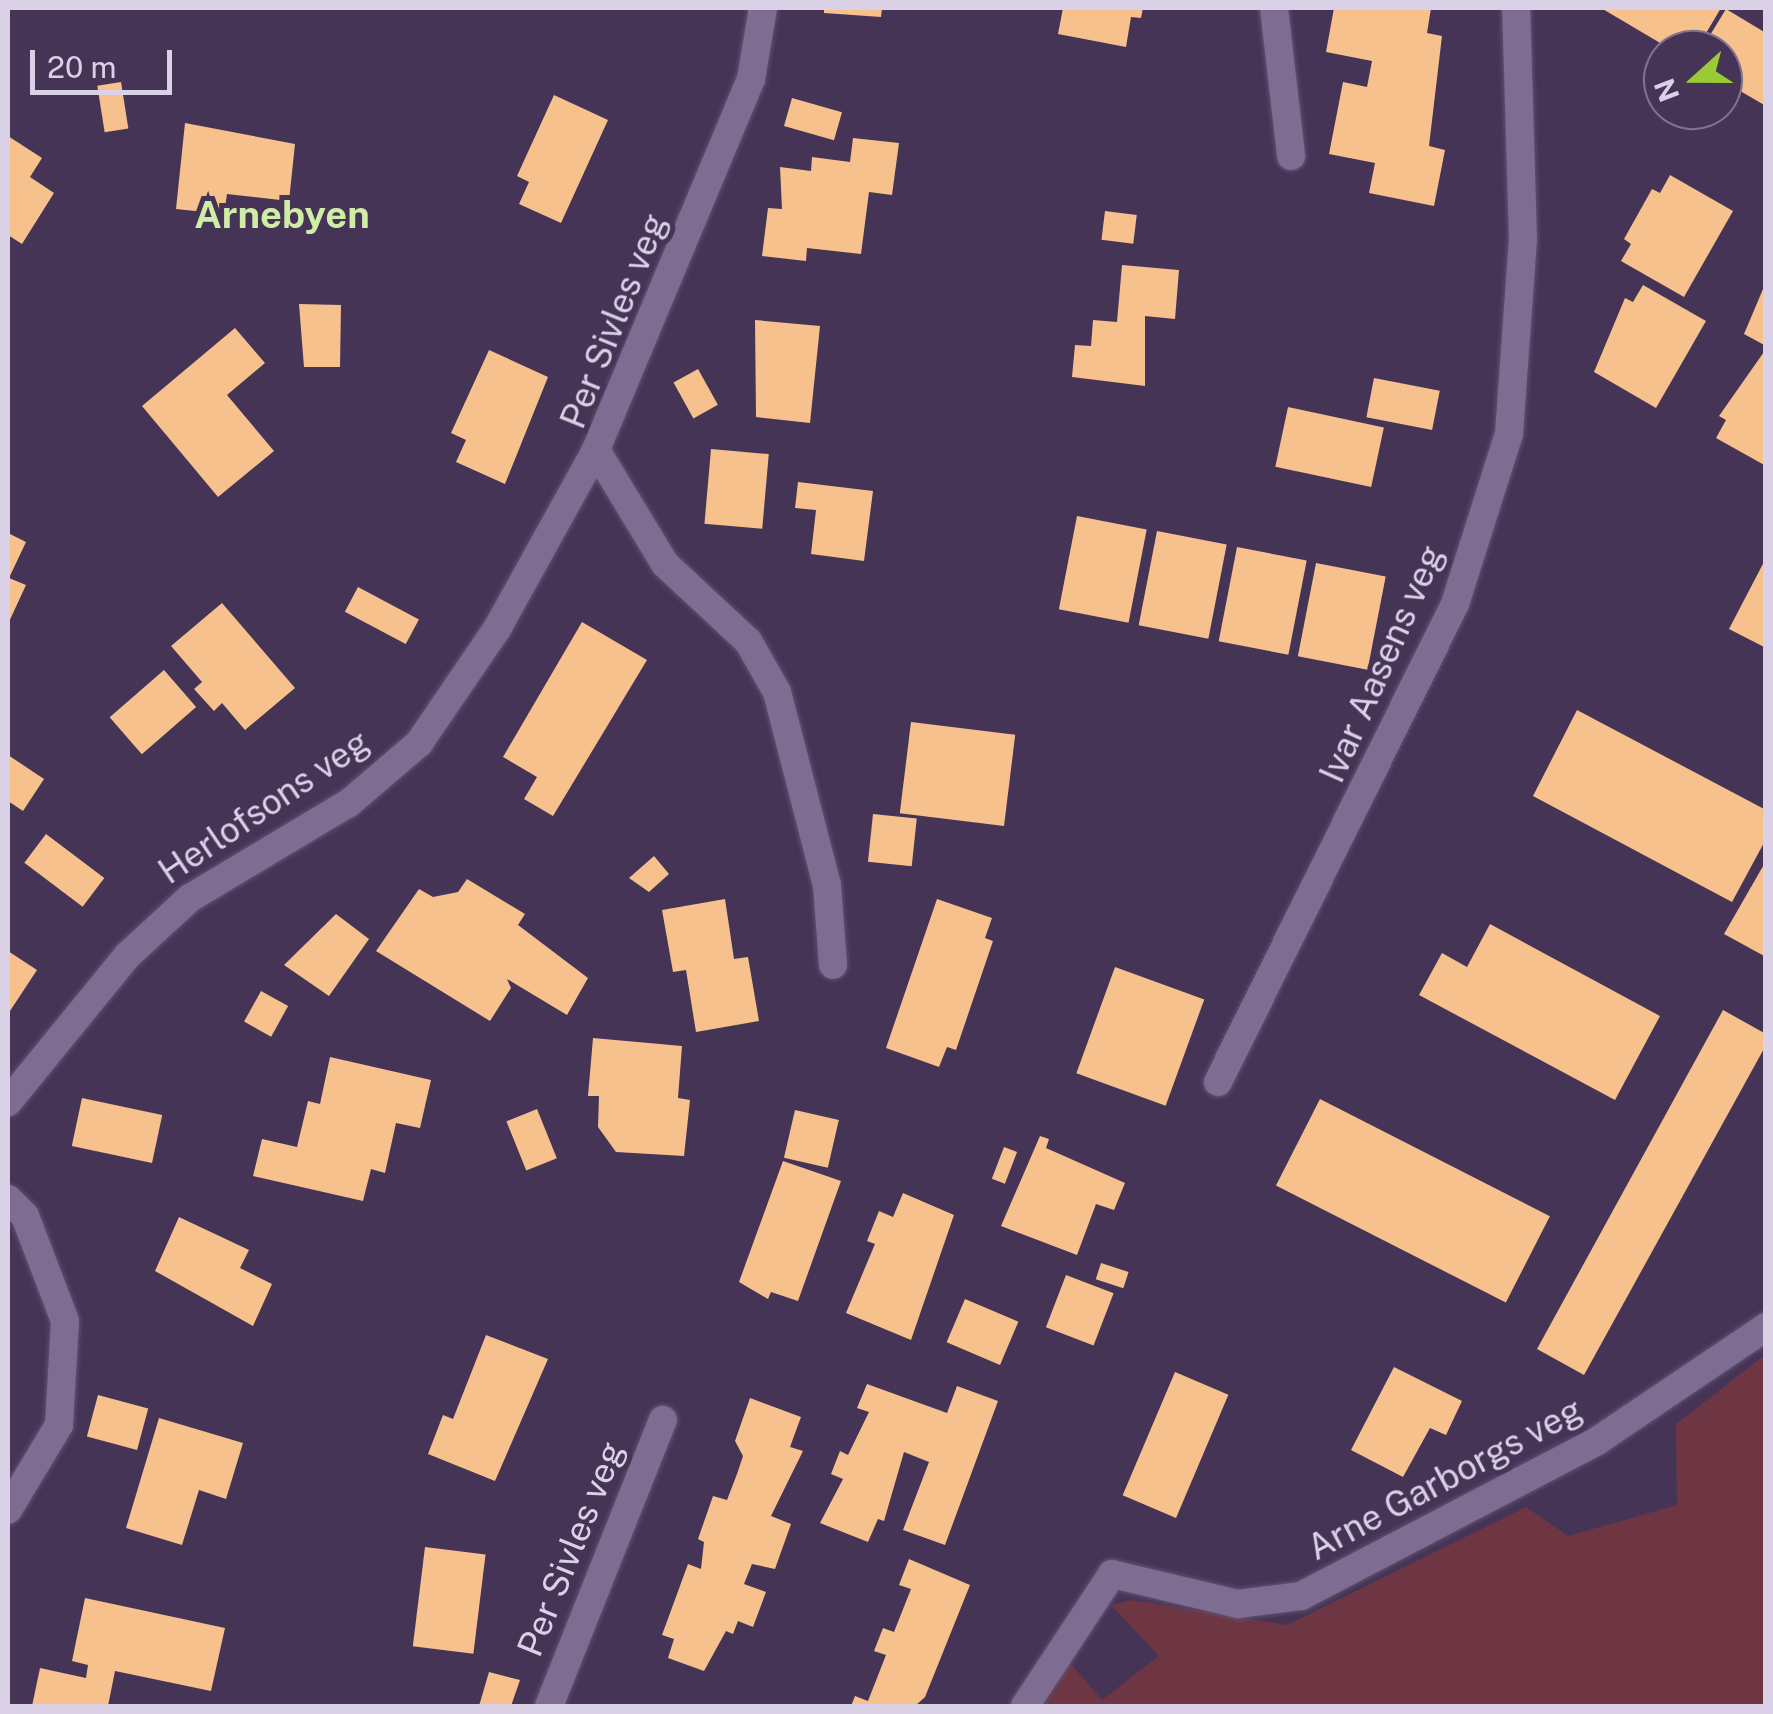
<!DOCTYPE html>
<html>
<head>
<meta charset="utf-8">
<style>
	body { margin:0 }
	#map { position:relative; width:1773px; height:1714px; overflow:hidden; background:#463457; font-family:"Public Sans",sans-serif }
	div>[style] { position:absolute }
	.green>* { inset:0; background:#6e3643 }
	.building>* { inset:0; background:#f6c18c; transform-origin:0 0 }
	.roads { filter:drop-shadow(0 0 2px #60526f) drop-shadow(0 0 2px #60526f) }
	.minor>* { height:28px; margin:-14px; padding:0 14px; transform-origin:14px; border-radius:14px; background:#7e6c92 }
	span { translate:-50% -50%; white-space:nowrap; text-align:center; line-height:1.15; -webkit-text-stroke:10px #463457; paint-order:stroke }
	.street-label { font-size:35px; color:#dad1e6 }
	.neighbourhood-label { font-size:38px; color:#d0eda5; font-weight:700 }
	.frame { position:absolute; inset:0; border:10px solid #dad1e6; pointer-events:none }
	.north { position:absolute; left:1643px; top:30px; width:100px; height:100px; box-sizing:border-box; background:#463457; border:2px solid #817390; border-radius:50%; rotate:249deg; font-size:28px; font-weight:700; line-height:40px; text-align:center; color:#dad1e6 }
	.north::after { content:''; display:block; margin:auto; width:35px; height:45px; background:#9acb34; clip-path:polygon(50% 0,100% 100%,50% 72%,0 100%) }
	.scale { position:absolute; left:30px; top:50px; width:142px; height:45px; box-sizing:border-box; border:5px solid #dad1e6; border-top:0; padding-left:12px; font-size:30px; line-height:35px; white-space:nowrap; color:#dad1e6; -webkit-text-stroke:8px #463457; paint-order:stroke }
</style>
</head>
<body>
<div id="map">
	<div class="green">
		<i style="clip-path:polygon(1765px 1355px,1765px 1706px,1044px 1706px,1070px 1663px,1102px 1700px,1159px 1656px,1111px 1605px,1133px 1600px,1287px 1625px,1526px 1507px,1568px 1536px,1677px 1505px,1676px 1424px)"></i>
	</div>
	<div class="building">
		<i style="clip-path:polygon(824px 8px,882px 8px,881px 17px,824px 13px)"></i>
		<i style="clip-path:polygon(1063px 8px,1143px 8px,1141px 18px,1131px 17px,1126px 47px,1058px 34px)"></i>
		<i style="clip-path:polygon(1334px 8px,1431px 8px,1427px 33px,1442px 36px,1429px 146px,1445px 150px,1434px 206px,1369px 193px,1375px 163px,1329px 154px,1343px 82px,1367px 87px,1372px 61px,1326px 52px)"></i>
		<i style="clip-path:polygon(1601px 8px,1721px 8px,1696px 50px,1672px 50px)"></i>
		<i style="clip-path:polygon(1726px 9px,1766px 33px,1766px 106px,1723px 81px,1723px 50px,1701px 50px)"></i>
		<i style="left:121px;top:82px;width:47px;height:24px;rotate:81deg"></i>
		<i style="clip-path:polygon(554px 95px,608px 120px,561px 223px,519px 204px,529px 182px,517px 176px)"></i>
		<i style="left:792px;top:98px;width:52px;height:29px;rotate:16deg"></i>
		<i style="clip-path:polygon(185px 123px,295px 144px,289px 201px,227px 194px,224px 214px,176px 209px)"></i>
		<i style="clip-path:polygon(8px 136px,42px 158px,30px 177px,54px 193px,22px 244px,8px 235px)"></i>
		<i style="clip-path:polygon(853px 138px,899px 143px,892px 195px,869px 192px,861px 254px,807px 248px,806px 261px,762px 256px,768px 208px,782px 209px,780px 167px,811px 171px,812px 157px,850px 162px)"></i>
		<i style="clip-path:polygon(1670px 175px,1733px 211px,1684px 297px,1621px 261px,1631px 244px,1624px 239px,1652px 189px,1660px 193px)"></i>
		<i style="left:1105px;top:211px;width:32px;height:29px;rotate:7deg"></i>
		<i style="clip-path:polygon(1122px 265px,1179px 270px,1175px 319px,1145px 316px,1145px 386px,1072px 377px,1075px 345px,1091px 346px,1093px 320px,1117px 322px)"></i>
		<i style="clip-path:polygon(1766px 282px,1766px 346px,1744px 334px)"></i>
		<i style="clip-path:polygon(1643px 285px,1706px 321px,1656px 408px,1594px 372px,1625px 298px,1633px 302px)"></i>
		<i style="clip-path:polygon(299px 304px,341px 305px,340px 367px,304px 367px)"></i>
		<i style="clip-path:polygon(755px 320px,820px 326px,810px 423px,756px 417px)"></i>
		<i style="clip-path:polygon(235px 328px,265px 363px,227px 395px,274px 451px,218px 497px,142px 406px)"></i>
		<i style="clip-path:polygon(1766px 349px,1766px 466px,1716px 438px,1726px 420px,1719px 416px)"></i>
		<i style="clip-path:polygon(489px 350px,548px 377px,505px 484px,456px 462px,466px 440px,451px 433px)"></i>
		<i style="left:698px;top:369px;width:41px;height:28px;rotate:61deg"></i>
		<i style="left:1374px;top:378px;width:67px;height:40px;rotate:11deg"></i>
		<i style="left:1288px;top:407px;width:98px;height:61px;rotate:12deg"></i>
		<i style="left:711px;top:449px;width:58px;height:75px;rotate:5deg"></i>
		<i style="clip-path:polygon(798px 482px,873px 491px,864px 561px,811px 554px,816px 510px,795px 508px)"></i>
		<i style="left:1077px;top:516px;width:71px;height:95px;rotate:11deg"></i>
		<i style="left:1157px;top:531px;width:71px;height:96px;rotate:11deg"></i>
		<i style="clip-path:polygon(8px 533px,26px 542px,9px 578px,26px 585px,8px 624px)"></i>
		<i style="left:1237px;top:547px;width:71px;height:96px;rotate:11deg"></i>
		<i style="clip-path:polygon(1766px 558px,1766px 648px,1729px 629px)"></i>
		<i style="left:1316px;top:563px;width:71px;height:95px;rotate:11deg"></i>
		<i style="left:358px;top:587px;width:69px;height:28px;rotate:28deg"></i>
		<i style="clip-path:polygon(222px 603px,295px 688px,245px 730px,222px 703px,214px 711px,194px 689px,202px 682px,171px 646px)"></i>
		<i style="clip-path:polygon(582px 622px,647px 660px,553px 816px,524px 799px,537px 777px,503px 757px)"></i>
		<i style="left:164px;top:670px;width:49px;height:72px;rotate:49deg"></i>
		<i style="clip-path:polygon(1577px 710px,1766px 810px,1766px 839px,1732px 902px,1533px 796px)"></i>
		<i style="left:911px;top:722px;width:105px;height:92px;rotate:7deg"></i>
		<i style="clip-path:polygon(8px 755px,44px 779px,23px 811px,8px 801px)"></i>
		<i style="left:873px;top:814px;width:44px;height:48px;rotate:6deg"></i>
		<i style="left:46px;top:834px;width:73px;height:36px;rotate:37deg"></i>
		<i style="clip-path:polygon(654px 856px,669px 874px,649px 892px,629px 878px)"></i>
		<i style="clip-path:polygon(1766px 861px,1766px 957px,1724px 934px)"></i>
		<i style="clip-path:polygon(467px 879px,525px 914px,518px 925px,588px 978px,567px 1015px,507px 979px,511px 988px,490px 1021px,376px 951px,419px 889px,433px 897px,458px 892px)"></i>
		<i style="clip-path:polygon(725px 899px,734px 959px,748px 957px,759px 1021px,696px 1032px,686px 970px,673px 972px,662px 910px)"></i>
		<i style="clip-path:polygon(937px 899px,992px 918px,985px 938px,993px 941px,956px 1050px,947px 1047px,939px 1067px,886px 1048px)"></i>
		<i style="clip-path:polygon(336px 914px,369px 939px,329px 996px,284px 965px)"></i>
		<i style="clip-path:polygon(1490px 924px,1660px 1016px,1615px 1100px,1419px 995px,1442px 953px,1467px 967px)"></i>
		<i style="clip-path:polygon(8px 951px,37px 970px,8px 1014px)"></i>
		<i style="left:1115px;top:967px;width:95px;height:113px;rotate:20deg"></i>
		<i style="left:261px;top:991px;width:31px;height:35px;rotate:29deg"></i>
		<i style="clip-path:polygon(1723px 1010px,1766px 1034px,1766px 1045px,1584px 1375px,1537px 1349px)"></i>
		<i style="clip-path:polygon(593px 1038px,682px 1046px,678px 1098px,690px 1100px,684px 1156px,616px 1152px,598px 1127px,599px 1096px,588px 1096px)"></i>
		<i style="clip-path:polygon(330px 1057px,431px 1080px,420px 1128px,396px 1123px,385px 1173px,371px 1169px,363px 1201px,253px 1176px,262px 1139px,297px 1147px,308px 1101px,320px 1104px)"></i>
		<i style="left:82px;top:1098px;width:82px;height:49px;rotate:12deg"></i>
		<i style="left:1320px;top:1099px;width:258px;height:97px;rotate:27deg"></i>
		<i style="left:537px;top:1109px;width:53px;height:33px;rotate:68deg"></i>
		<i style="left:795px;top:1110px;width:45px;height:49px;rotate:13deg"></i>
		<i style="clip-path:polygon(1040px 1136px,1049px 1139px,1046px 1148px,1125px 1183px,1114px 1210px,1096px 1204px,1077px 1255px,1001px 1226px)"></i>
		<i style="left:1004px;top:1147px;width:14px;height:34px;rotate:21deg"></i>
		<i style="clip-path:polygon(783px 1161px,841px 1181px,798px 1301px,771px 1292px,768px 1299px,739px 1282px)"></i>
		<i style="clip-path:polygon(903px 1193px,954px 1215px,911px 1340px,846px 1313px,875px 1244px,867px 1241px,879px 1211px,893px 1217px)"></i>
		<i style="clip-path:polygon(179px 1217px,249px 1250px,240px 1268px,272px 1284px,253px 1326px,155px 1271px)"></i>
		<i style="left:1101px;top:1263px;width:29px;height:17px;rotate:18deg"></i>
		<i style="left:1066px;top:1275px;width:51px;height:56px;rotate:21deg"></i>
		<i style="left:965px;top:1299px;width:58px;height:47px;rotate:23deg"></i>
		<i style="clip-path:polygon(486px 1335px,548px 1359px,495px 1481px,428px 1454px,443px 1415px,453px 1419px)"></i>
		<i style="clip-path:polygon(1394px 1367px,1462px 1401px,1446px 1435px,1430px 1428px,1403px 1477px,1351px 1450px)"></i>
		<i style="left:1175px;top:1372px;width:58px;height:134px;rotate:23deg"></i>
		<i style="clip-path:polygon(867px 1384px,947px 1413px,957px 1386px,998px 1401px,945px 1545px,903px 1530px,929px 1462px,904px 1452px,884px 1521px,878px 1519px,868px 1542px,820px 1523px,843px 1479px,831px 1474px,840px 1451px,848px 1455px,869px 1412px,857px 1408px)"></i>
		<i style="left:98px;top:1395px;width:52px;height:43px;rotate:15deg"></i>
		<i style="clip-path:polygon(750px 1398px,801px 1417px,790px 1447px,803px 1451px,771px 1516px,791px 1524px,775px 1569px,752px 1564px,744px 1584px,766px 1592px,753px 1627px,738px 1621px,733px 1634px,726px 1631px,704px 1671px,668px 1658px,674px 1639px,662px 1635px,688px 1564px,701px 1569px,704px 1542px,698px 1539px,713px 1496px,727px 1500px,737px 1474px,743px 1456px,735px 1441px)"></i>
		<i style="clip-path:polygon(159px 1418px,243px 1443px,226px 1499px,199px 1490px,182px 1545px,126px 1528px)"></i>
		<i style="left:425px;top:1547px;width:61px;height:100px;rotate:7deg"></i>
		<i style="clip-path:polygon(909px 1559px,970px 1585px,925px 1697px,915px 1706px,851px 1706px,855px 1696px,868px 1701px,886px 1655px,874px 1651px,883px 1628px,894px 1632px,911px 1589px,899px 1585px)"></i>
		<i style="clip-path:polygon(85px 1598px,225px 1628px,211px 1691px,115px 1671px,108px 1706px,32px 1706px,40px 1668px,86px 1678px,88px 1665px,72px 1661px)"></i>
		<i style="clip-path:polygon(489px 1672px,520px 1680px,511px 1706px,479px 1706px)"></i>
	</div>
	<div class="roads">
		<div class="minor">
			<i style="left:763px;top:8px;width:72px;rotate:99.6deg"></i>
			<i style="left:751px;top:79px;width:402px;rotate:112.7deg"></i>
			<i style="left:596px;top:450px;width:133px;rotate:58.8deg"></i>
			<i style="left:665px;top:564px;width:113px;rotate:42.9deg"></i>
			<i style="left:748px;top:641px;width:59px;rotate:60.4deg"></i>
			<i style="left:777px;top:692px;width:199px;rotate:75.5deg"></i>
			<i style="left:827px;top:885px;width:80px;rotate:85.7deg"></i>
			<i style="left:1274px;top:8px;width:149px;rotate:83.4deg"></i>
			<i style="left:1218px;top:1082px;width:534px;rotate:-63.63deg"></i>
			<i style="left:1455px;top:604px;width:178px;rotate:-72.4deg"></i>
			<i style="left:1509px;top:434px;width:196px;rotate:-85.9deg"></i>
			<i style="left:1523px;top:239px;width:231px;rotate:-91.7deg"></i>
			<i style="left:8px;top:1102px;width:190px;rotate:-50.8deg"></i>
			<i style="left:128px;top:955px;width:84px;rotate:-42.6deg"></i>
			<i style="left:190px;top:898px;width:185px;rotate:-30.9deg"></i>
			<i style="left:349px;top:803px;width:92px;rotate:-40.6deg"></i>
			<i style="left:419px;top:743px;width:140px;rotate:-55.7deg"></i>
			<i style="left:498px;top:627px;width:202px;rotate:-61deg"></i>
			<i style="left:8px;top:1199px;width:24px;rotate:45deg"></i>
			<i style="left:25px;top:1216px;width:112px;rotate:69.1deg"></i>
			<i style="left:65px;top:1321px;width:104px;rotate:93.3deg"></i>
			<i style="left:59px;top:1425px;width:99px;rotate:121deg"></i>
			<i style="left:549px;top:1706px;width:308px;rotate:-68.3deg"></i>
			<i style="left:1025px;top:1706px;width:158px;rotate:-56.6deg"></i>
			<i style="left:1112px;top:1574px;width:130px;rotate:13.4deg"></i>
			<i style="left:1238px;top:1604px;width:64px;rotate:-7.2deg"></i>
			<i style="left:1301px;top:1596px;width:334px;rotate:-27.6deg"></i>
			<i style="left:1597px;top:1441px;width:204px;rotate:-34deg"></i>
		</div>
	</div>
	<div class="street-label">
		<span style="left:614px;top:321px;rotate:-68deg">Per Sivles veg</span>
		<span style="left:1382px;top:664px;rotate:-66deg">Ivar Aasens veg</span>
		<span style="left:264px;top:807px;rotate:-34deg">Herlofsons veg</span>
		<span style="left:1445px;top:1479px;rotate:-28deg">Arne Garborgs veg</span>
		<span style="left:571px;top:1549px;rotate:-68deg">Per Sivles veg</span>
	</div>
	<div class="neighbourhood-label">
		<span style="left:282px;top:215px">Arnebyen</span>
	</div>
	<div class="frame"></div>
	<div class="north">N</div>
	<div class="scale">20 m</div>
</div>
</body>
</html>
